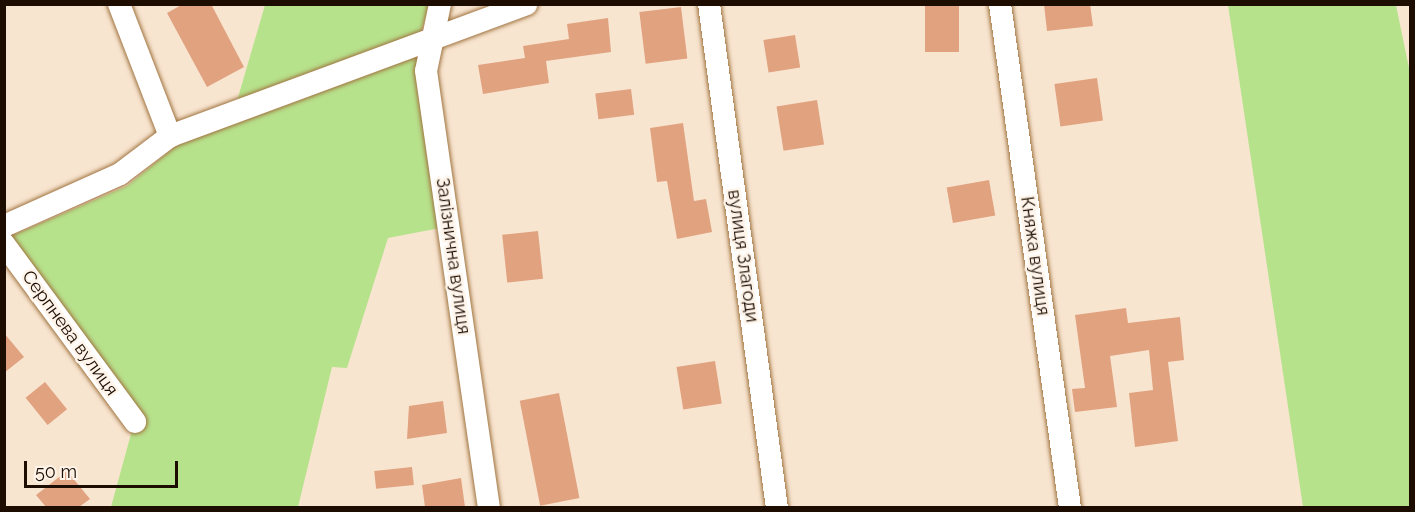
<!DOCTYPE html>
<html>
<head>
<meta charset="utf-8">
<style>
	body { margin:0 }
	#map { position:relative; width:1415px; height:512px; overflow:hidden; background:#f8e5d0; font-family:Raleway,sans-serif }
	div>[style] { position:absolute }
	.green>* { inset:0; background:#b7e28c }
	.building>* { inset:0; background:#e1a280; transform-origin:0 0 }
	.roads { filter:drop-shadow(0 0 2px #a07440) drop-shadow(0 0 2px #a07440) }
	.minor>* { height:22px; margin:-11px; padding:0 11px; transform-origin:11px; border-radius:11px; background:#fff }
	span { translate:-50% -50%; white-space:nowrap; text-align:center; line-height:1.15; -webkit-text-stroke:5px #fef4ea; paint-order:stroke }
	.street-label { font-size:18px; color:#1d0d00 }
	.frame { position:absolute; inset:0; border:6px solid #1d0d00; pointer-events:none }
	.scale { position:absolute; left:24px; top:461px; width:154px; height:27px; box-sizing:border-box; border:3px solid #1d0d00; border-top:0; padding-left:8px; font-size:18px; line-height:21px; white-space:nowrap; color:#1d0d00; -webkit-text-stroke:4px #fef4ea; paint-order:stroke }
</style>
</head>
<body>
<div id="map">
	<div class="green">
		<i style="clip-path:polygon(265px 5px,429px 5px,421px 32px,237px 101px)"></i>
		<i style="clip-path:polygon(1228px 5px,1396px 5px,1410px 73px,1410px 507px,1303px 507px)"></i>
		<i style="clip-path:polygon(419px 56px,440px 228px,388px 238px,347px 368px,332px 367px,298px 507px,111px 507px,137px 412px,9px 237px,127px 186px,176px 146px)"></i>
	</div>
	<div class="building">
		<i style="clip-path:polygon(183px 4px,211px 4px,244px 67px,207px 87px,167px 13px)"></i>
		<i style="left:925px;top:4px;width:34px;height:48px"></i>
		<i style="clip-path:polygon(1044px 4px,1090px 4px,1093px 26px,1047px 31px)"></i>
		<i style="left:681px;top:7px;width:52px;height:42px;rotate:83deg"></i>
		<i style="clip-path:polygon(608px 18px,611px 52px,546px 61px,549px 83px,483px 94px,478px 65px,525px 58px,523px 46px,569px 39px,567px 24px)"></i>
		<i style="left:795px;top:35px;width:33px;height:32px;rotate:81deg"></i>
		<i style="left:1097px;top:78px;width:43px;height:43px;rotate:82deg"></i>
		<i style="left:631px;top:89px;width:26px;height:36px;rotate:83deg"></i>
		<i style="left:817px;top:100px;width:45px;height:41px;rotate:81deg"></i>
		<i style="clip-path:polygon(683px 123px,694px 201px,706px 199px,712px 232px,677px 239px,667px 181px,657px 182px,650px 128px)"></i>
		<i style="left:989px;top:180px;width:36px;height:43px;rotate:80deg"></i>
		<i style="left:538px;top:231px;width:48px;height:36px;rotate:84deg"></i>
		<i style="clip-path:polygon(1126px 308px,1128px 323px,1180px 317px,1184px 360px,1168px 362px,1178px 441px,1135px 447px,1129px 393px,1153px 390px,1149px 350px,1110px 356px,1117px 407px,1075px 412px,1072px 389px,1085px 388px,1075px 315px)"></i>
		<i style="clip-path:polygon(4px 333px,24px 357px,4px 373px)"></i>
		<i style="left:715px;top:361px;width:43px;height:39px;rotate:81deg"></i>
		<i style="left:45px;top:382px;width:35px;height:25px;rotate:51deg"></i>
		<i style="left:559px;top:393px;width:107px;height:40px;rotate:79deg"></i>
		<i style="clip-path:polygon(443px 401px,447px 433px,407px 439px,409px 406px)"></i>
		<i style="left:412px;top:467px;width:18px;height:38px;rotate:84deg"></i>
		<i style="clip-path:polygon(67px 471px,90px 499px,79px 507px,46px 507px,36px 495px)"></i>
		<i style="clip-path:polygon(461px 478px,465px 507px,425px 507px,422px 485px)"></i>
	</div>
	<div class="roads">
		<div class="minor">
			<i style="left:119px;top:4px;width:142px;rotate:68.9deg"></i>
			<i style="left:440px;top:4px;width:68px;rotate:101.8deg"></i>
			<i style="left:426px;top:71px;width:442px;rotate:81.8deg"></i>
			<i style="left:709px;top:4px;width:509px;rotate:82.32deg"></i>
			<i style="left:1000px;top:4px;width:509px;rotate:82.09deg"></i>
			<i style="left:4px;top:226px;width:127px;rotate:-24.1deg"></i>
			<i style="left:120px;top:174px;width:63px;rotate:-37.2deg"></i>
			<i style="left:170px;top:136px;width:380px;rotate:-20.3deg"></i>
			<i style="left:4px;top:244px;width:221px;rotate:53.6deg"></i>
		</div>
	</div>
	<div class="street-label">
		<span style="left:453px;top:256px;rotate:82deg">Залізнична вулиця</span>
		<span style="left:743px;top:256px;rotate:82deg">вулиця Злагоди</span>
		<span style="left:1035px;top:256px;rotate:82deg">Княжа вулиця</span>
		<span style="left:70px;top:333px;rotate:54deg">Серпнева вулиця</span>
	</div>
	<div class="frame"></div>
	<div class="scale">50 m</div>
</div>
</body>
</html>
